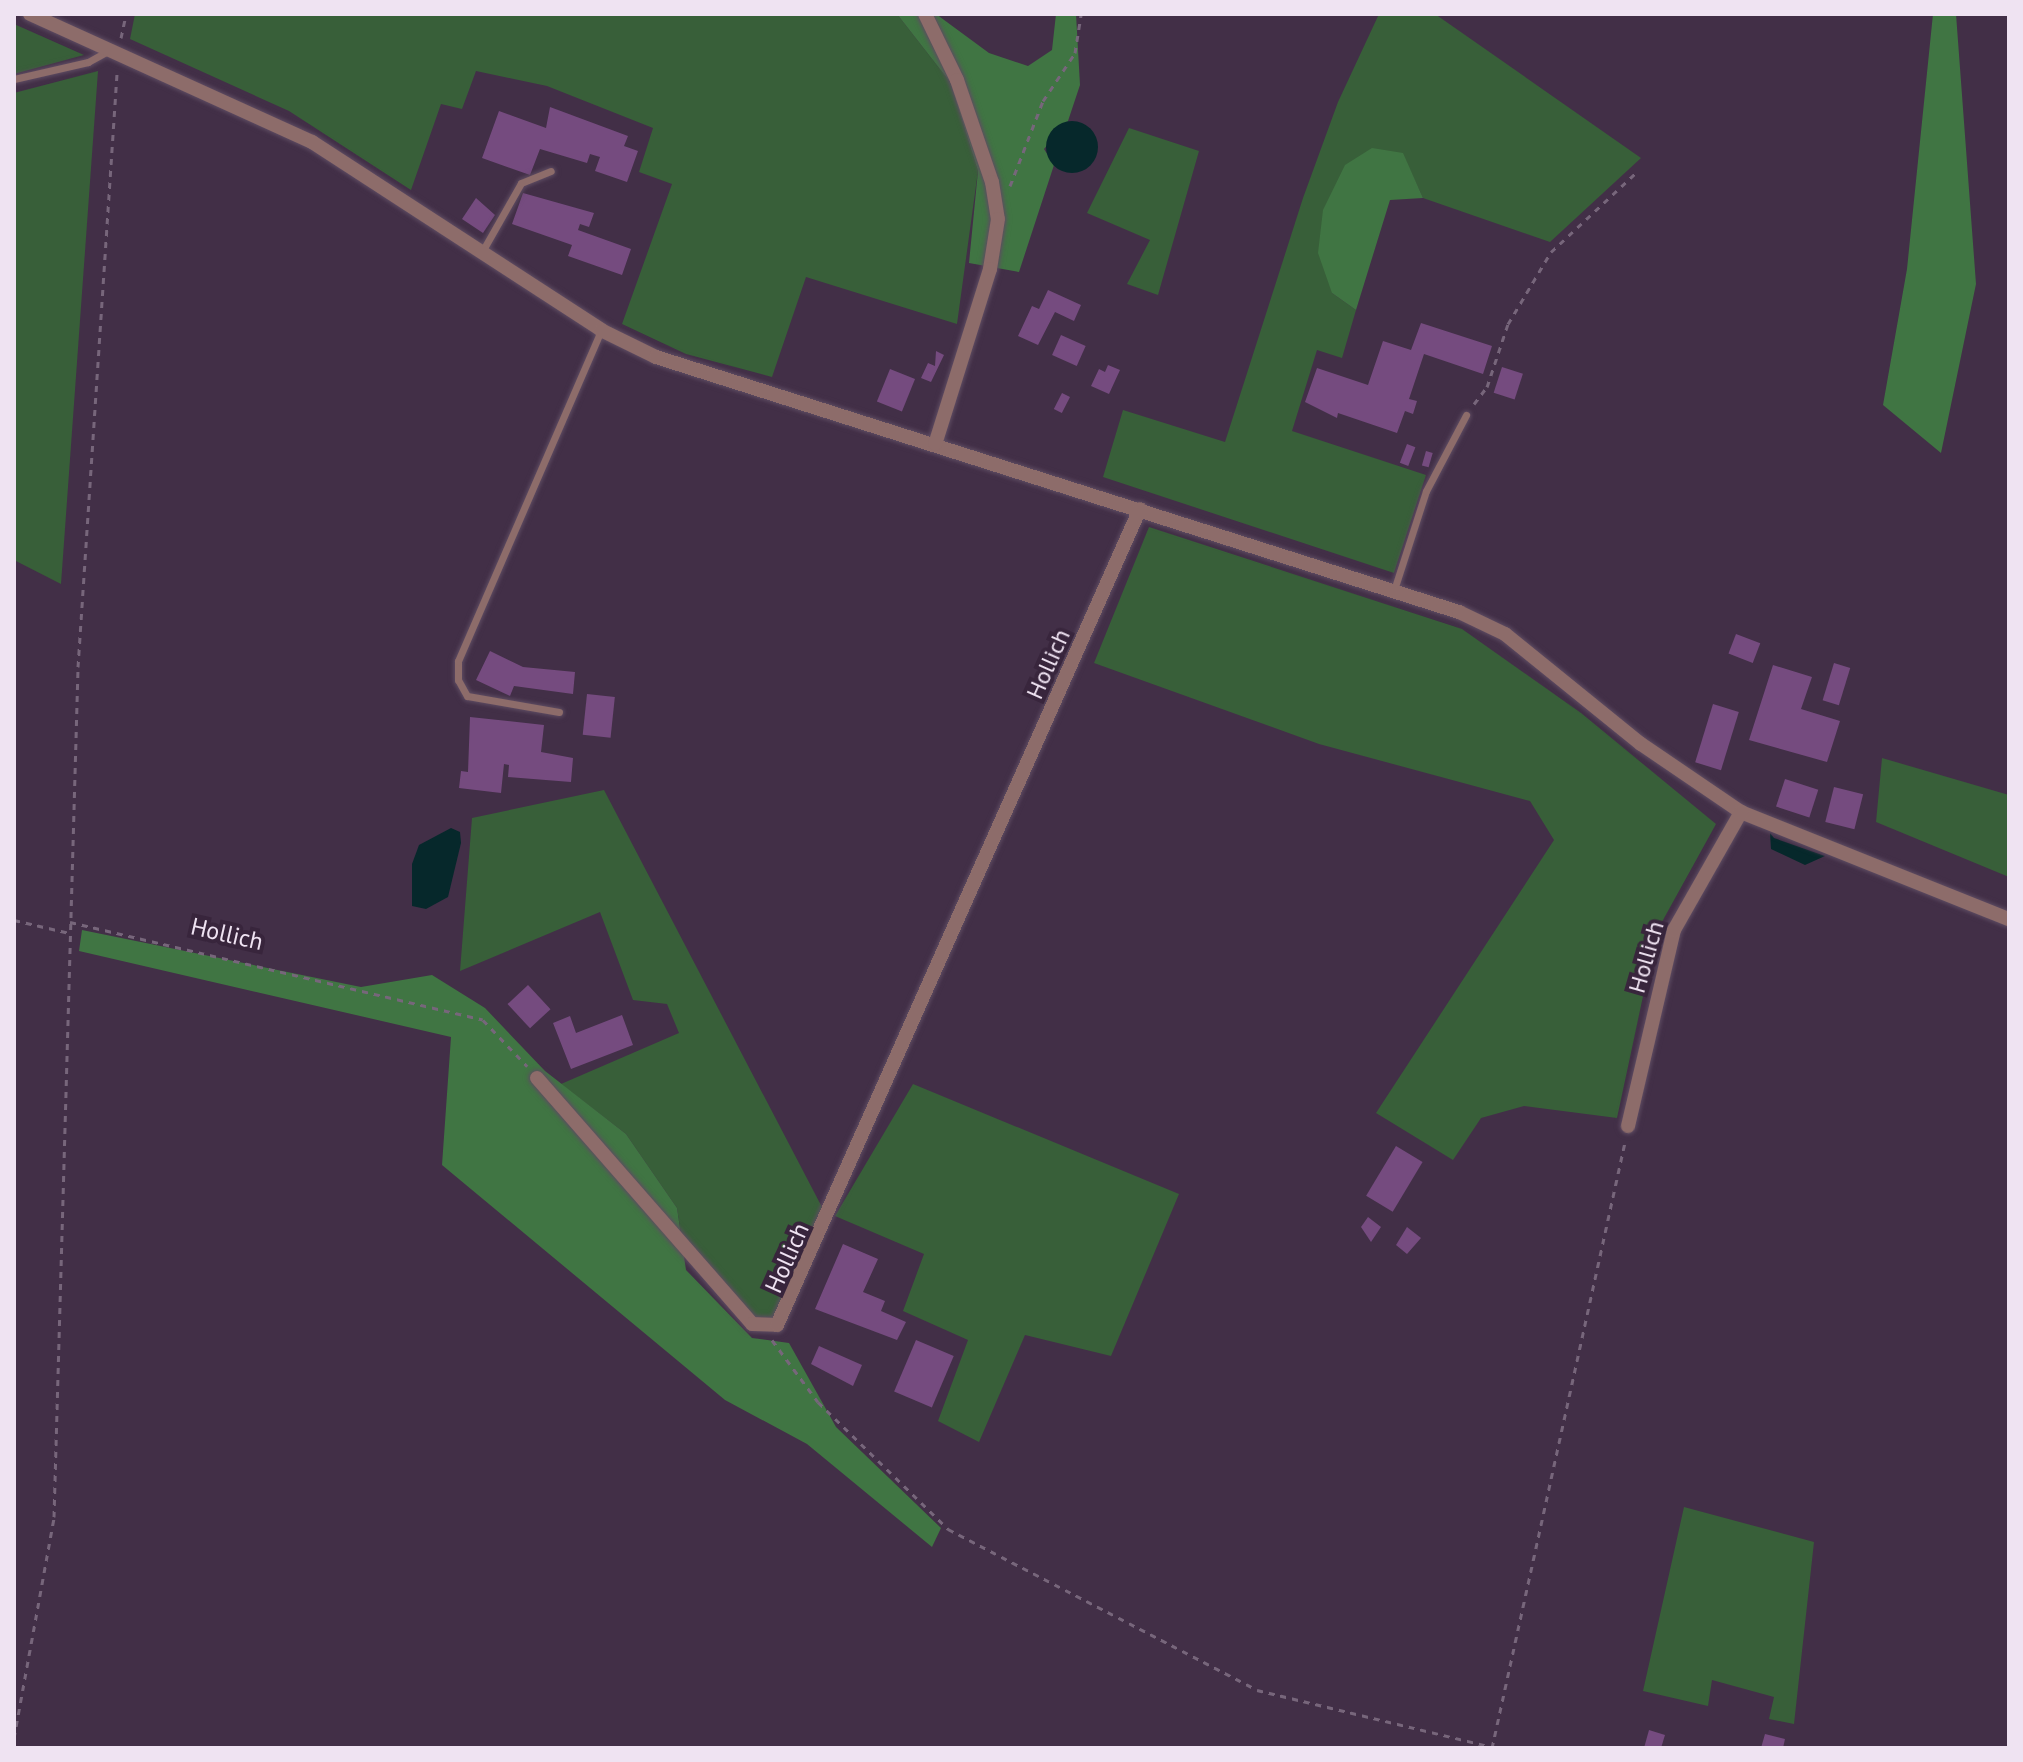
<!DOCTYPE html>
<html>
<head>
<meta charset="utf-8">
<style>
	body { margin:0 }
	#map { position:relative; width:2023px; height:1762px; overflow:hidden; background:#422f47; font-family:"PT Sans",sans-serif }
	div>[style] { position:absolute }
	.green>* { inset:0; background:#385f39 }
	.forest>* { inset:0; background:#407543 }
	.water>* { inset:0; background:#06282b }
	.round { border-radius:50% }
	.building>* { inset:0; background:#754b7f; transform-origin:0 0 }
	.path>* { height:3px; margin-top:-1.5px; transform-origin:0; background:repeating-linear-gradient(90deg,#77667b 0 6px,transparent 0 12px) }
	.roads { filter:drop-shadow(0 0 2px #5e4c62) drop-shadow(0 0 2px #5e4c62) }
	.service>* { height:7px; margin:-3.5px; padding:0 3.5px; transform-origin:3.5px; border-radius:3.5px; background:#8d6c6a }
	.minor>* { height:14px; margin:-7px; padding:0 7px; transform-origin:7px; border-radius:7px; background:#8d6c6a }
	span { translate:-50% -50%; white-space:nowrap; text-align:center; line-height:1.15; -webkit-text-stroke:8px #38253c; paint-order:stroke }
	.street-label { font-size:24px; color:#efe3f2 }
	.frame { position:absolute; inset:0; border:16px solid #efe3f2; pointer-events:none }
</style>
</head>
<body>
<div id="map">
	<div class="green">
		<i style="clip-path:polygon(135px 14px,897px 14px,950px 82px,978px 171px,957px 324px,806px 277px,772px 377px,686px 354px,622px 324px,672px 184px,639px 172px,653px 128px,547px 86px,476px 71px,462px 109px,441px 104px,411px 190px,289px 111px,130px 39px)"></i>
		<i style="clip-path:polygon(1379px 14px,1435px 14px,1641px 158px,1550px 242px,1423px 198px,1402px 153px,1332px 293px,1356px 310px,1342px 358px,1317px 350px,1292px 431px,1426px 475px,1394px 573px,1103px 477px,1123px 410px,1225px 442px,1303px 198px,1338px 102px)"></i>
		<i style="clip-path:polygon(14px 24px,84px 55px,14px 74px)"></i>
		<i style="clip-path:polygon(98px 71px,61px 584px,14px 560px,14px 93px)"></i>
		<i style="clip-path:polygon(1129px 128px,1199px 151px,1158px 295px,1127px 284px,1150px 240px,1087px 213px)"></i>
		<i style="clip-path:polygon(1149px 527px,1462px 629px,1581px 713px,1716px 824px,1657px 931px,1617px 1118px,1524px 1106px,1481px 1118px,1453px 1160px,1376px 1113px,1554px 840px,1530px 801px,1319px 744px,1094px 663px)"></i>
		<i style="clip-path:polygon(1882px 758px,2009px 795px,2009px 877px,1876px 822px)"></i>
		<i style="clip-path:polygon(604px 790px,824px 1211px,773px 1319px,754px 1319px,681px 1234px,677px 1208px,626px 1134px,561px 1084px,679px 1033px,667px 1004px,633px 1000px,600px 912px,460px 971px,472px 818px)"></i>
		<i style="clip-path:polygon(913px 1084px,1179px 1194px,1111px 1356px,1025px 1335px,979px 1442px,938px 1421px,968px 1340px,903px 1311px,924px 1254px,835px 1216px)"></i>
		<i style="clip-path:polygon(1684px 1507px,1814px 1542px,1794px 1724px,1769px 1719px,1774px 1697px,1712px 1680px,1708px 1706px,1643px 1691px)"></i>
	</div>
	<div class="forest">
		<i style="clip-path:polygon(897px 14px,936px 14px,989px 53px,1028px 66px,1052px 50px,1056px 14px,1076px 14px,1080px 85px,1068px 121px,1044px 149px,1054px 165px,1019px 272px,969px 263px,978px 171px,950px 82px)"></i>
		<i style="clip-path:polygon(1933px 14px,1956px 14px,1976px 284px,1941px 453px,1883px 405px,1907px 269px)"></i>
		<i style="clip-path:polygon(1372px 148px,1403px 153px,1423px 198px,1390px 200px,1356px 310px,1332px 293px,1318px 253px,1323px 210px,1345px 165px)"></i>
		<i style="clip-path:polygon(82px 930px,361px 987px,432px 975px,485px 1008px,545px 1071px,626px 1134px,677px 1208px,686px 1270px,752px 1338px,789px 1343px,836px 1427px,941px 1528px,932px 1547px,807px 1444px,725px 1400px,442px 1165px,451px 1037px,79px 951px)"></i>
	</div>
	<div class="water">
		<i class="round" style="left:1046px;top:121px;width:52px;height:52px"></i>
		<i style="clip-path:polygon(451px 828px,460px 832px,461px 843px,448px 897px,426px 909px,412px 906px,412px 864px,419px 845px)"></i>
		<i style="clip-path:polygon(1770px 833px,1774px 838px,1825px 856px,1805px 865px,1771px 849px)"></i>
	</div>
	<div class="building">
		<i style="clip-path:polygon(550px 107px,628px 136px,624px 146px,638px 151px,627px 182px,595px 171px,600px 157px,590px 154px,587px 163px,540px 149px,530px 175px,482px 158px,499px 111px,546px 128px)"></i>
		<i style="clip-path:polygon(523px 193px,594px 213px,589px 227px,580px 224px,578px 230px,631px 249px,622px 275px,568px 256px,572px 245px,512px 224px)"></i>
		<i style="clip-path:polygon(476px 198px,495px 215px,483px 233px,462px 219px)"></i>
		<i style="clip-path:polygon(1048px 290px,1081px 305px,1074px 321px,1055px 312px,1038px 345px,1018px 336px,1032px 306px,1039px 309px)"></i>
		<i style="clip-path:polygon(1421px 323px,1492px 346px,1483px 374px,1424px 354px,1409px 399px,1417px 401px,1413px 414px,1405px 411px,1397px 433px,1338px 413px,1337px 418px,1305px 402px,1317px 368px,1368px 385px,1383px 341px,1411px 350px)"></i>
		<i style="left:1061px;top:335px;width:27px;height:22px;rotate:24deg"></i>
		<i style="clip-path:polygon(936px 351px,944px 355px,931px 382px,921px 378px,928px 363px,935px 366px)"></i>
		<i style="clip-path:polygon(1108px 365px,1120px 370px,1109px 394px,1091px 386px,1099px 369px,1105px 372px)"></i>
		<i style="left:1502px;top:367px;width:22px;height:27px;rotate:18deg"></i>
		<i style="left:890px;top:369px;width:27px;height:35px;rotate:22deg"></i>
		<i style="left:1062px;top:393px;width:9px;height:18px;rotate:27deg"></i>
		<i style="left:1407px;top:444px;width:9px;height:20px;rotate:21deg"></i>
		<i style="left:1426px;top:451px;width:7px;height:15px;rotate:16deg"></i>
		<i style="left:1736px;top:634px;width:26px;height:21px;rotate:21deg"></i>
		<i style="clip-path:polygon(490px 651px,523px 667px,575px 672px,573px 694px,514px 686px,510px 696px,476px 680px)"></i>
		<i style="left:1834px;top:663px;width:17px;height:39px;rotate:17deg"></i>
		<i style="clip-path:polygon(1773px 665px,1812px 677px,1801px 709px,1840px 721px,1827px 762px,1749px 740px)"></i>
		<i style="left:587px;top:694px;width:28px;height:41px;rotate:6deg"></i>
		<i style="left:1713px;top:704px;width:27px;height:61px;rotate:17deg"></i>
		<i style="clip-path:polygon(470px 717px,544px 725px,541px 752px,573px 758px,571px 782px,508px 777px,509px 765px,504px 764px,501px 793px,459px 788px,461px 771px,468px 772px)"></i>
		<i style="left:1785px;top:779px;width:35px;height:29px;rotate:18deg"></i>
		<i style="left:1834px;top:787px;width:30px;height:36px;rotate:14deg"></i>
		<i style="left:528px;top:985px;width:33px;height:28px;rotate:47deg"></i>
		<i style="clip-path:polygon(622px 1015px,633px 1045px,571px 1069px,553px 1023px,570px 1016px,576px 1033px)"></i>
		<i style="left:1396px;top:1146px;width:31px;height:58px;rotate:31deg"></i>
		<i style="clip-path:polygon(1368px 1217px,1381px 1227px,1371px 1242px,1361px 1227px)"></i>
		<i style="clip-path:polygon(1407px 1227px,1421px 1238px,1407px 1254px,1396px 1245px)"></i>
		<i style="clip-path:polygon(843px 1244px,878px 1259px,863px 1292px,885px 1301px,881px 1311px,906px 1322px,897px 1340px,815px 1309px)"></i>
		<i style="left:916px;top:1340px;width:41px;height:56px;rotate:23deg"></i>
		<i style="clip-path:polygon(819px 1346px,862px 1365px,853px 1386px,811px 1364px)"></i>
		<i style="clip-path:polygon(1649px 1730px,1665px 1735px,1661px 1748px,1644px 1748px)"></i>
		<i style="clip-path:polygon(1765px 1734px,1785px 1739px,1783px 1748px,1761px 1748px)"></i>
	</div>
	<div class="path">
		<i style="left:121px;top:38px;width:25px;rotate:-78deg"></i>
		<i style="left:1010px;top:186px;width:91px;rotate:-68.8deg"></i>
		<i style="left:1043px;top:101px;width:58px;rotate:-56.3deg"></i>
		<i style="left:1075px;top:53px;width:39px;rotate:-81deg"></i>
		<i style="left:1474px;top:404px;width:21px;rotate:-53deg"></i>
		<i style="left:1487px;top:387px;width:66px;rotate:-71.6deg"></i>
		<i style="left:1508px;top:324px;width:84px;rotate:-59.2deg"></i>
		<i style="left:1551px;top:252px;width:120px;rotate:-43deg"></i>
		<i style="left:14px;top:920px;width:57px;rotate:13.1deg"></i>
		<i style="left:70px;top:922px;width:424px;rotate:13.3deg"></i>
		<i style="left:483px;top:1020px;width:64px;rotate:46.3deg"></i>
		<i style="left:772px;top:1340px;width:77px;rotate:53.4deg"></i>
		<i style="left:818px;top:1402px;width:182px;rotate:44.3deg"></i>
		<i style="left:948px;top:1529px;width:348px;rotate:27.5deg"></i>
		<i style="left:1257px;top:1690px;width:246px;rotate:13.6deg"></i>
		<i style="left:14px;top:1738px;width:225px;rotate:-79.7deg"></i>
		<i style="left:54px;top:1517px;width:850px;rotate:-88.38deg"></i>
		<i style="left:78px;top:667px;width:595px;rotate:-86.24deg"></i>
		<i style="left:1492px;top:1748px;width:620px;rotate:-77.62deg"></i>
	</div>
	<div class="roads">
		<div class="service">
			<i style="left:14px;top:79px;width:76px;rotate:-12.9deg"></i>
			<i style="left:88px;top:62px;width:23px;rotate:-29deg"></i>
			<i style="left:483px;top:250px;width:77px;rotate:-60.4deg"></i>
			<i style="left:521px;top:183px;width:32px;rotate:-22deg"></i>
			<i style="left:1394px;top:590px;width:104px;rotate:-72.1deg"></i>
			<i style="left:1426px;top:491px;width:86px;rotate:-62.2deg"></i>
			<i style="left:559px;top:712px;width:93px;rotate:-170.1deg"></i>
			<i style="left:467px;top:696px;width:18px;rotate:-119deg"></i>
			<i style="left:458px;top:680px;width:19px;rotate:-90deg"></i>
			<i style="left:458px;top:661px;width:361px;rotate:-66.6deg"></i>
		</div>
		<div class="minor">
			<i style="left:30px;top:14px;width:310px;rotate:24.4deg"></i>
			<i style="left:312px;top:142px;width:345px;rotate:33deg"></i>
			<i style="left:601px;top:330px;width:61px;rotate:26.1deg"></i>
			<i style="left:656px;top:357px;width:843px;rotate:17.62deg"></i>
			<i style="left:1459px;top:612px;width:51px;rotate:25.6deg"></i>
			<i style="left:1505px;top:634px;width:175px;rotate:39deg"></i>
			<i style="left:1641px;top:744px;width:121px;rotate:34.2deg"></i>
			<i style="left:1741px;top:812px;width:289px;rotate:21.8deg"></i>
			<i style="left:925px;top:14px;width:73px;rotate:64.1deg"></i>
			<i style="left:957px;top:80px;width:108px;rotate:71.1deg"></i>
			<i style="left:992px;top:182px;width:37px;rotate:81deg"></i>
			<i style="left:998px;top:219px;width:51px;rotate:99.1deg"></i>
			<i style="left:990px;top:269px;width:183px;rotate:107.4deg"></i>
			<i style="left:537px;top:1078px;width:327px;rotate:48.8deg"></i>
			<i style="left:752px;top:1324px;width:25px;rotate:2deg"></i>
			<i style="left:777px;top:1325px;width:893px;rotate:-66.02deg"></i>
			<i style="left:1628px;top:1126px;width:201px;rotate:-76.8deg"></i>
			<i style="left:1674px;top:930px;width:136px;rotate:-60.4deg"></i>
		</div>
	</div>
	<div class="street-label">
		<span style="left:1048px;top:664px;rotate:-66deg">Hollich</span>
		<span style="left:227px;top:934px;rotate:13deg">Hollich</span>
		<span style="left:1646px;top:957px;rotate:-74deg">Hollich</span>
		<span style="left:787px;top:1258px;rotate:-66deg">Hollich</span>
	</div>
	<div class="frame"></div>
</div>
</body>
</html>
